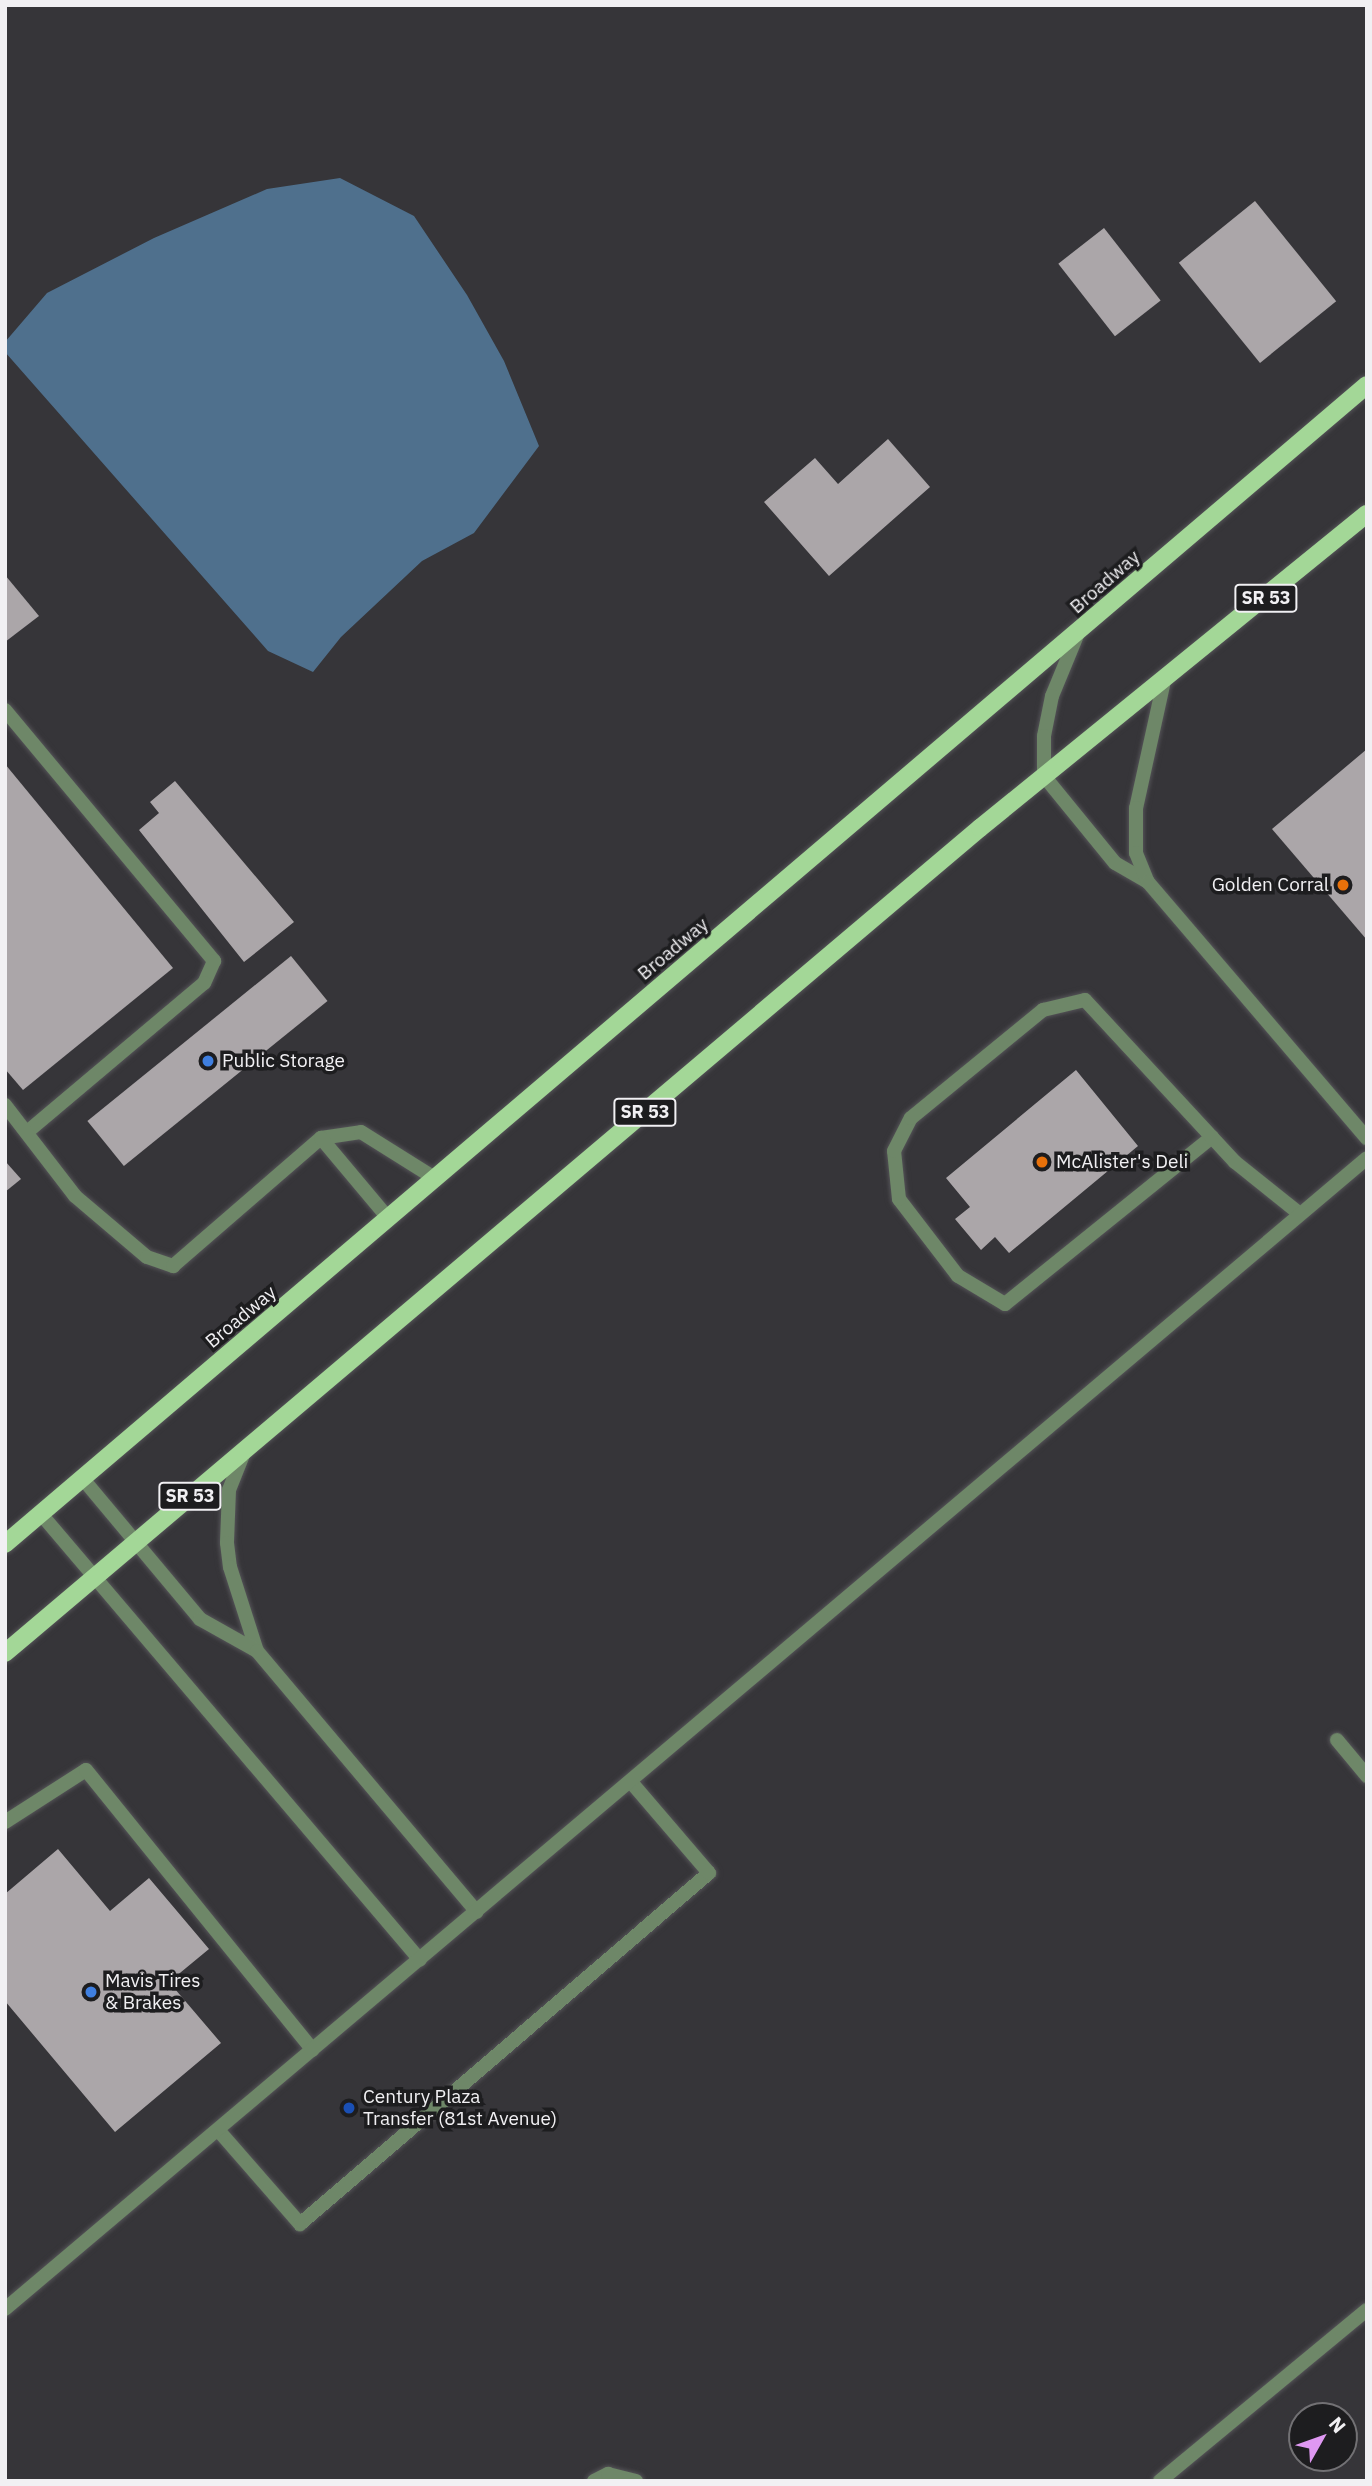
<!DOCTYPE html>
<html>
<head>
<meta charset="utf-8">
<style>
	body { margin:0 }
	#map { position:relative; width:1372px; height:2486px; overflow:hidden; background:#363539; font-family:"IBM Plex Sans",sans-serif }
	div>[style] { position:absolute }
	.water>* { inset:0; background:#4f708d }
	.building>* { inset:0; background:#aba6a9; transform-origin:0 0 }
	.roads { filter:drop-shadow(0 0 2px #545357) drop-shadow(0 0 2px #545357) }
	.service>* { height:14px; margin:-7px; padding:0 7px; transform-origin:7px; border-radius:7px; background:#6e8768 }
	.primary>* { height:18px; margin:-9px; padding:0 9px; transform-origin:9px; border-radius:9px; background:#a3d797 }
	.dots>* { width:19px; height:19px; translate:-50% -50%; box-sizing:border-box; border:4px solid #1d1d1f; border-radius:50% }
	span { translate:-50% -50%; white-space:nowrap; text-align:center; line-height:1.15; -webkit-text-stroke:7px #1d1d1f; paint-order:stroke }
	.shield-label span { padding:2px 5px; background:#1d1d1f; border:2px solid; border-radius:5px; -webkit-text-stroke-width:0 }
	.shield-label { font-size:18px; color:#f1f0f3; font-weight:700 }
	.street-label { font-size:19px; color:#f1f0f3 }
	.poi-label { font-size:19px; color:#f1f0f3 }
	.right { translate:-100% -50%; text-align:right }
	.left { translate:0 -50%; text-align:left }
	.frame { position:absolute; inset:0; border:7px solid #f1f0f3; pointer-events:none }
	.north { position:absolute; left:1288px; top:2402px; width:70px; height:70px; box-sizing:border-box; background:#1d1d1f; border:2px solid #727174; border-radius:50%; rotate:50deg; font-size:19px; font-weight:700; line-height:28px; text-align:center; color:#f1f0f3 }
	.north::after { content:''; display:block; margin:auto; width:24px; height:32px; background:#df98f2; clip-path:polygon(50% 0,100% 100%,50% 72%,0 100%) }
</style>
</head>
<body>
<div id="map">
	<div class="water">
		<i style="clip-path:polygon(340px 178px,414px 216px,467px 295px,504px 361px,539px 446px,474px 533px,422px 561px,341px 637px,313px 672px,268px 651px,5px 352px,5px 342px,47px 293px,154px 238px,267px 189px)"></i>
	</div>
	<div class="building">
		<i style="left:1255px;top:201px;width:129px;height:98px;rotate:51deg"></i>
		<i style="left:1104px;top:228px;width:92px;height:58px;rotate:52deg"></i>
		<i style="clip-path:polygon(888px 439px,930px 487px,829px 576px,764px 502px,815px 458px,838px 484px)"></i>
		<i style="clip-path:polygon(5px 575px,39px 616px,5px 642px)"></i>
		<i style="clip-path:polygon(1367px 749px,1367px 940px,1272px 829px)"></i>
		<i style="clip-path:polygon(5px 764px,173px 968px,23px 1090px,5px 1069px)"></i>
		<i style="clip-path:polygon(175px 781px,294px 922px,244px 962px,139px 830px,159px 813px,150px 802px)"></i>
		<i style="left:291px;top:956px;width:58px;height:262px;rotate:51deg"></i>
		<i style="clip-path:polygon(1076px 1070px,1138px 1146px,1009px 1253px,995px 1237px,981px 1250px,955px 1219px,970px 1207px,946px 1178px)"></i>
		<i style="clip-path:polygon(5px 1161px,21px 1179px,5px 1192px)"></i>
		<i style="clip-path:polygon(58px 1849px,110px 1911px,149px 1878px,209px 1949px,169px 1982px,221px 2043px,115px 2132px,5px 2001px,5px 1894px)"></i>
	</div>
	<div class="roads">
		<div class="service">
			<i style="left:1078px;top:633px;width:68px;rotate:112.4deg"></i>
			<i style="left:1052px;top:696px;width:41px;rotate:101.3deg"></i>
			<i style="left:1044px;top:736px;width:40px;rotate:90deg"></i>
			<i style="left:1044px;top:776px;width:112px;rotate:50.8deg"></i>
			<i style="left:1115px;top:863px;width:38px;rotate:30deg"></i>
			<i style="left:1164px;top:681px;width:130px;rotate:102.4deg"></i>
			<i style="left:1136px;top:808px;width:45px;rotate:90deg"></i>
			<i style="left:1136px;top:853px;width:31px;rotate:68deg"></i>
			<i style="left:1148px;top:882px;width:337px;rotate:49.5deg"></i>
			<i style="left:5px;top:710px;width:327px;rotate:50.2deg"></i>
			<i style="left:214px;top:961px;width:24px;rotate:114deg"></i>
			<i style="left:204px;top:983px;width:231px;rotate:139.9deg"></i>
			<i style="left:5px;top:1105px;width:115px;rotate:52.4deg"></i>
			<i style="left:75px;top:1196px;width:94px;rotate:40.3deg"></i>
			<i style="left:147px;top:1257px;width:28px;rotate:19deg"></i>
			<i style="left:173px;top:1266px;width:196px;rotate:-40.9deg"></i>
			<i style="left:321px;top:1138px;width:40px;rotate:-8.5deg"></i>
			<i style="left:361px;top:1132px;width:89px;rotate:32.1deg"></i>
			<i style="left:1212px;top:1137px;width:266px;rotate:141.1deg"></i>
			<i style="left:1005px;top:1304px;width:55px;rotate:-149.2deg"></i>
			<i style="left:958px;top:1276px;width:97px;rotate:-127.5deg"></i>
			<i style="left:899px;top:1199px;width:48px;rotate:-95.9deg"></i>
			<i style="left:894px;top:1151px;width:37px;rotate:-63deg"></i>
			<i style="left:911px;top:1118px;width:171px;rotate:-39.3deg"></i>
			<i style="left:1043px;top:1010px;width:43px;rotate:-13.4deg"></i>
			<i style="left:1085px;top:1000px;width:221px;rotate:47.2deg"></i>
			<i style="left:1235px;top:1162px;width:83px;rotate:38.7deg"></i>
			<i style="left:321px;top:1138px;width:106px;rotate:50deg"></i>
			<i style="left:245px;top:1450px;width:43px;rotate:111.8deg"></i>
			<i style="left:229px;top:1490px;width:53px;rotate:92.2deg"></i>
			<i style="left:227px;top:1543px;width:24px;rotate:83deg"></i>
			<i style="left:230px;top:1567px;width:88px;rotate:72.2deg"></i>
			<i style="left:83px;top:1479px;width:182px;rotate:50.1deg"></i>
			<i style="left:200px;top:1619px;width:65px;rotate:29.3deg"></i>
			<i style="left:257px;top:1651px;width:341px;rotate:49.9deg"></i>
			<i style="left:41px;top:1514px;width:585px;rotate:49.64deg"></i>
			<i style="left:1337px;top:1740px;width:47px;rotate:50.2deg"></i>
			<i style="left:5px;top:1822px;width:96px;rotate:-32.7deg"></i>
			<i style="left:86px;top:1770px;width:360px;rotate:51deg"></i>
			<i style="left:218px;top:2130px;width:125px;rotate:48.9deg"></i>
			<i style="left:300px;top:2224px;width:539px;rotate:-40.64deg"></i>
			<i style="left:709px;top:1873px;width:120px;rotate:-130.6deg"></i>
			<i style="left:5px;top:2309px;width:1783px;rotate:-40.2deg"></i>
			<i style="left:594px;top:2481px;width:16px;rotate:-27deg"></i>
			<i style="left:608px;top:2474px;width:29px;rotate:14deg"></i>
			<i style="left:1160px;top:2481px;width:268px;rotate:-39.6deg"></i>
		</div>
		<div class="primary">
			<i style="left:5px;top:1544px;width:1788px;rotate:-40.4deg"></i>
			<i style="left:5px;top:1653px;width:1277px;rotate:-40.24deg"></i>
			<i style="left:980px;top:828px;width:498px;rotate:-39.1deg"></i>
		</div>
	</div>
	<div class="dots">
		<i style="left:1343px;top:885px;background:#e8710a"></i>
		<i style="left:208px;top:1061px;background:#3f7fe0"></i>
		<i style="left:1042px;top:1162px;background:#e8710a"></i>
		<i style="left:91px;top:1992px;background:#3f7fe0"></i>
		<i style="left:349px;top:2108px;background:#1a4fb4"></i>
	</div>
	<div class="shield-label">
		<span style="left:1266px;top:598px">SR 53</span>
		<span style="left:645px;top:1112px">SR 53</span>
		<span style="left:190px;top:1496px">SR 53</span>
	</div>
	<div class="street-label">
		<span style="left:1105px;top:582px;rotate:-41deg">Broadway</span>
		<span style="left:673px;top:949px;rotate:-40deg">Broadway</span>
		<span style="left:241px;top:1317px;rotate:-40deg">Broadway</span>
	</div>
	<div class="poi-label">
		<span class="right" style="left:1329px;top:885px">Golden Corral</span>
		<span class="left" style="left:222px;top:1061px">Public Storage</span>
		<span class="left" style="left:1056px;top:1162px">McAlister's Deli</span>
		<span class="left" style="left:105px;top:1992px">Mavis Tires<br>&amp; Brakes</span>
		<span class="left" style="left:363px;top:2108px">Century Plaza<br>Transfer (81st Avenue)</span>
	</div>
	<div class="frame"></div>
	<div class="north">N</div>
</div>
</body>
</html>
